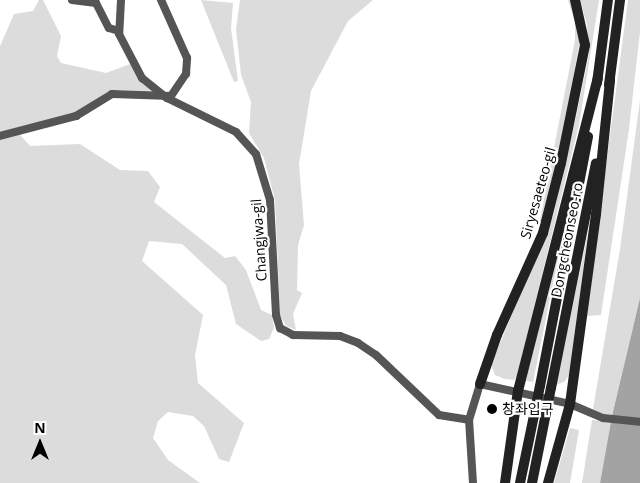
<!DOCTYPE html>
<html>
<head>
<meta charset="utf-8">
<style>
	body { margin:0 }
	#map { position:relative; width:640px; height:483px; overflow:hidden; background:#fff; font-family:"Open Sans","Noto Sans KR",sans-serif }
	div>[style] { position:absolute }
	.green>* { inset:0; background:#dcdcdc }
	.water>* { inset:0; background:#a3a3a3 }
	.street>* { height:8px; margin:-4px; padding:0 4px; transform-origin:4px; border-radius:4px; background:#555 }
	.secondary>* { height:10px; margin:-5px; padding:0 5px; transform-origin:5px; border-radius:5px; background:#222 }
	.secondary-bridge>* { height:10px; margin:-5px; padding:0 5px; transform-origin:5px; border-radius:5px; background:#222 }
	.dots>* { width:14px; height:14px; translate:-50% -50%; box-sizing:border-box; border:2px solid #fff; border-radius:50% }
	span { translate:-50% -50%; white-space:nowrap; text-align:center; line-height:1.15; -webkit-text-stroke:4.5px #fff; paint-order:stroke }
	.street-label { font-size:14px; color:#000 }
	.poi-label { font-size:14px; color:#000 }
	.left { translate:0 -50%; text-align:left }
	.north { position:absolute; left:15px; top:418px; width:50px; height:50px; -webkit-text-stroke:4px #fff; paint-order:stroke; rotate:0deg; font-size:14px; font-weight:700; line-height:20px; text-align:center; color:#000 }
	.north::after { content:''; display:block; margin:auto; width:18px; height:22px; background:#000; clip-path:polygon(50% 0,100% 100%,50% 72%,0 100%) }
</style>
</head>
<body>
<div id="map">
	<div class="green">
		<i style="clip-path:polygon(39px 0,43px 0,61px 36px,57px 56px,61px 63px,106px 73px,130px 64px,151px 91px,119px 90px,105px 94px,81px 111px,19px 130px,21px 136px,30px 146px,80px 144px,120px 170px,148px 171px,160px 187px,154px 202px,225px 258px,235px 256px,246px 270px,261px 310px,272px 315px,274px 328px,269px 339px,261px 341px,236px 324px,226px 285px,182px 244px,149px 241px,142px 261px,203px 315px,195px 355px,198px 383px,244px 423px,229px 462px,219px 459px,204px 426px,193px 416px,168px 412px,158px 421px,153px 438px,168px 460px,200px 483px,0 483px,0 46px,14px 14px,33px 11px)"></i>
		<i style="clip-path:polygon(201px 0,233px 3px,231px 28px,238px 81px,234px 82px)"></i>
		<i style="clip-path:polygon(240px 0,373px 0,348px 21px,311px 91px,299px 164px,304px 225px,298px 245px,297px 290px,302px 293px,293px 314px,296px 330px,286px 326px,280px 315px,275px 200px,264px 158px,249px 133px,251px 102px,241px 75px,236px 29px)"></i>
		<i style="clip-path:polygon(568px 0,571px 0,580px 38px,578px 51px,562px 142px,538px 230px,575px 40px,575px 22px)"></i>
		<i style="clip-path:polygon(580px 0,599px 0,579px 125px,517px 376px,514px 380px,505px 379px,495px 375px,491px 365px,553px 216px,576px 117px,589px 54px,587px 25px)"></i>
		<i style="clip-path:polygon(628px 0,640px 0,640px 32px,629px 129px,601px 315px,586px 316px)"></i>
		<i style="clip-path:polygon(640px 100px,640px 298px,612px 416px,600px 483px,582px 483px,592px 420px,601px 421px,602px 414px,593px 409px,620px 249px)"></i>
		<i style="clip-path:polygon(569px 205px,533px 382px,527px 381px,526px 380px)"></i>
		<i style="clip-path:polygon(588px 232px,570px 374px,564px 382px,556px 385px)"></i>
		<i style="clip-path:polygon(570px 428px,579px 430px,570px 483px,554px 483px)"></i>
	</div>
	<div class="water">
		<i style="clip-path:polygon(640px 298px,640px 483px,600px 483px,612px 416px)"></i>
	</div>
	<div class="street">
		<i style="left:72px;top:0;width:24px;rotate:7deg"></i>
		<i style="left:96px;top:3px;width:28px;rotate:63deg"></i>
		<i style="left:109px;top:28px;width:10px;rotate:17deg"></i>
		<i style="left:121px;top:0;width:34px;rotate:93deg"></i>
		<i style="left:119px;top:34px;width:50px;rotate:62.4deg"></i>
		<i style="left:142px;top:78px;width:32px;rotate:39deg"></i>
		<i style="left:167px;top:98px;width:77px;rotate:26.2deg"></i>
		<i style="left:236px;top:132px;width:30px;rotate:48deg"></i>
		<i style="left:256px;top:154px;width:48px;rotate:73.1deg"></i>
		<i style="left:270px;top:200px;width:115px;rotate:87deg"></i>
		<i style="left:276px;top:315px;width:14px;rotate:73deg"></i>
		<i style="left:280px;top:328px;width:15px;rotate:28deg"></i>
		<i style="left:293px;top:335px;width:47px;rotate:1.2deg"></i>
		<i style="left:340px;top:336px;width:19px;rotate:21deg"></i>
		<i style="left:358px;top:343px;width:22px;rotate:34deg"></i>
		<i style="left:376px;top:355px;width:87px;rotate:43.6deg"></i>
		<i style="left:439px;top:415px;width:30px;rotate:9deg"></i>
		<i style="left:0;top:136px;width:79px;rotate:-14.7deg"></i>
		<i style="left:76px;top:116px;width:42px;rotate:-31.4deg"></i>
		<i style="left:112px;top:94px;width:59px;rotate:1.9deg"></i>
		<i style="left:171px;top:96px;width:27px;rotate:-56deg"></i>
		<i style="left:186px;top:74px;width:16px;rotate:-86deg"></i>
		<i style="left:187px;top:58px;width:64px;rotate:-114.1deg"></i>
		<i style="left:473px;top:483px;width:63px;rotate:-93.6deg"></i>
		<i style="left:469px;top:420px;width:38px;rotate:-73deg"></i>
		<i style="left:480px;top:384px;width:92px;rotate:12.5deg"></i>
		<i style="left:570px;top:404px;width:36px;rotate:23deg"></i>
		<i style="left:603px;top:418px;width:37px;rotate:6deg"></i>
	</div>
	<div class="secondary">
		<i style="left:597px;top:83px;width:84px;rotate:-82.5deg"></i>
		<i style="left:609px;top:85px;width:86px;rotate:-82.6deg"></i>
		<i style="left:480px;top:384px;width:52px;rotate:-70.9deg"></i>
		<i style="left:497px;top:335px;width:112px;rotate:-65.7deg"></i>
		<i style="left:543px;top:233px;width:72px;rotate:-75.6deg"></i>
		<i style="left:561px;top:163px;width:120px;rotate:-78.5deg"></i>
		<i style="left:585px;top:45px;width:46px;rotate:-102.5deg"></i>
		<i style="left:540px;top:386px;width:254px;rotate:-79.1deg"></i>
		<i style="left:551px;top:388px;width:229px;rotate:-78.7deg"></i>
		<i style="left:505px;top:483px;width:93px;rotate:-82deg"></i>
		<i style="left:518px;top:391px;width:323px;rotate:-75.7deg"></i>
		<i style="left:520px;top:483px;width:79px;rotate:-78.3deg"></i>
		<i style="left:532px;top:483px;width:76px;rotate:-78.7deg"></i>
		<i style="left:548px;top:483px;width:82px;rotate:-74.4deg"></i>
		<i style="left:570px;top:404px;width:192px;rotate:-82.2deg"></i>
		<i style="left:596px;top:214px;width:135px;rotate:-84deg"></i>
	</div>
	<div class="secondary-bridge">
		<i style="left:536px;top:406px;width:20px;rotate:-79deg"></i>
		<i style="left:547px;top:408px;width:20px;rotate:-79deg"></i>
	</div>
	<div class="dots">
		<i style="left:492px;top:409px;background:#000"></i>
	</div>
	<div class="street-label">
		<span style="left:538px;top:193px;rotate:-74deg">Siryesaeteo-gil</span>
		<span style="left:259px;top:240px;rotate:-94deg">Changjwa-gil</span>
		<span style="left:567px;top:240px;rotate:-79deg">Dongcheonseo-ro</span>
	</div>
	<div class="poi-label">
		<span class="left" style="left:502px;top:409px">창좌입구</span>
	</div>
	<div class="north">N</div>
</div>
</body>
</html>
